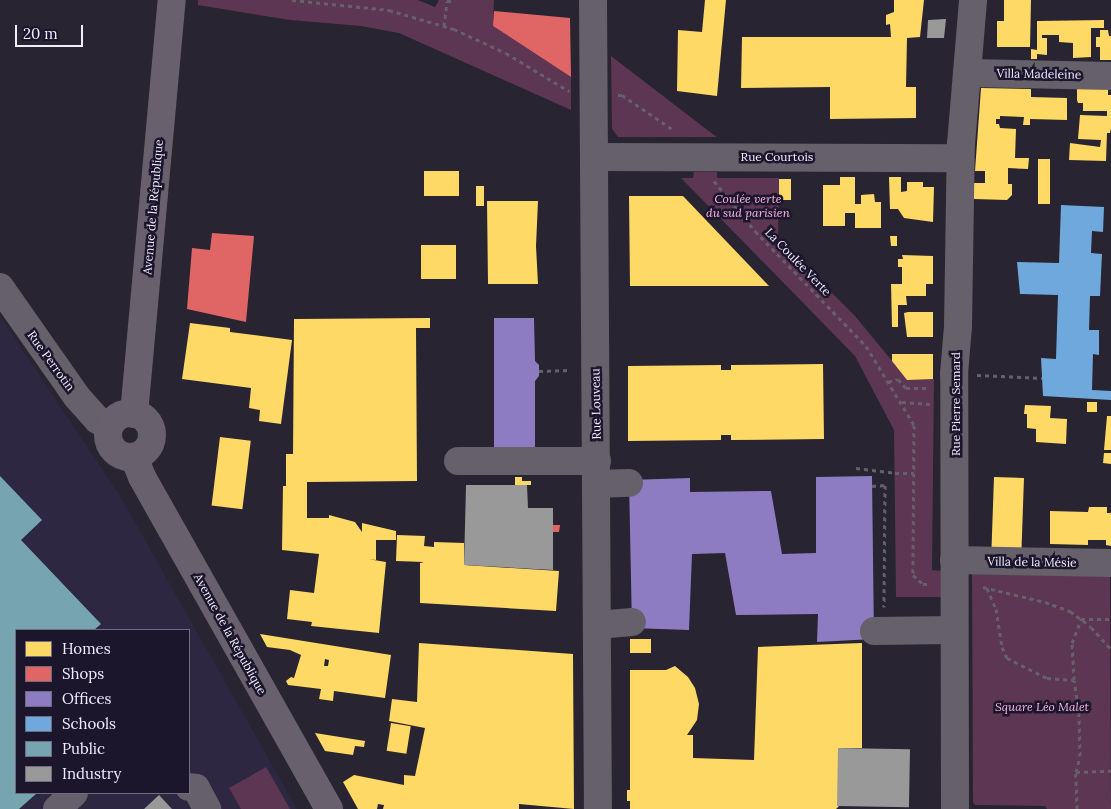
<!DOCTYPE html>
<html>
<head>
<meta charset="utf-8">
<style>
	body { margin:0 }
	#map { position:relative; width:1111px; height:809px; overflow:hidden; background:#282431; font-family:Lora,serif }
	div>[style] { position:absolute }
	.built>* { inset:0; background:#2e2742 }
	.green>* { inset:0; background:#5c3652 }
	.homes>* { inset:0; background:#ffd966; transform-origin:0 0 }
	.shops>* { inset:0; background:#e06666 }
	.offices>* { inset:0; background:#8e7cc3 }
	.schools>* { inset:0; background:#6fa8dc }
	.public>* { inset:0; background:#76a5af }
	.industry>* { inset:0; background:#999; transform-origin:0 0 }
	.path>* { height:3px; margin-top:-1.5px; transform-origin:0; background:repeating-linear-gradient(90deg,#65606a 0 4px,transparent 0 8px) }
	.minor>* { height:28px; margin:-14px; padding:0 14px; transform-origin:14px; border-radius:14px; background:#656069 }
	.major>* { height:28px; margin:-14px; padding:0 14px; transform-origin:14px; border-radius:14px; background:#68606d }
	.major>.ring { margin:-14px; padding:0; box-sizing:content-box; background:none; border:28px solid #68606d; border-radius:50% }
	span { translate:-50% -50%; white-space:nowrap; text-align:center; line-height:1.15; -webkit-text-stroke:5px #1c162c; paint-order:stroke }
	.street-label { font-size:12px; color:#f0edfd }
	.park-label { font-size:12px; color:#fcb5e5; font-style:italic }
	.legend { position:absolute; left:15px; top:629px; width:175px; height:165px; box-sizing:border-box; background:#1c162c; border:1px solid #716c80; margin:0; padding:6px 9px; list-style:none; font-size:15px; color:#f0edfd }
	.legend li { display:flex; align-items:center; gap:10px; height:25px }
	.legend b { width:25px; border:1px solid #716c80 }
	.scale { position:absolute; left:15px; top:25px; width:68px; height:22px; box-sizing:border-box; border:2px solid #f0edfd; border-top:0; padding-left:6px; font-size:15px; line-height:18px; white-space:nowrap; color:#f0edfd; -webkit-text-stroke:4px #1c162c; paint-order:stroke }
</style>
</head>
<body>
<div id="map">
	<div class="built">
		<i style="clip-path:polygon(evenodd,0 316px,120px 496px,297px 809px,0 809px,0 316px,16px 630px,189px 630px,189px 793px,16px 793px,16px 630px)"></i>
	</div>
	<div class="green">
		<i style="clip-path:polygon(198px 0,418px 0,435px 7px,439px 0,494px 0,493px 26px,571px 77px,571px 110px,399px 33px,361px 26px,290px 20px,198px 5px)"></i>
		<i style="clip-path:polygon(611px 56px,710px 132px,717px 137px,618px 137px,612px 129px)"></i>
		<i style="clip-path:polygon(694px 172px,717px 172px,717px 178px,779px 178px,778px 239px,855px 316px,907px 379px,934px 379px,932px 570px,943px 571px,944px 597px,896px 597px,894px 430px,855px 356px,681px 178px,693px 178px)"></i>
		<i style="clip-path:polygon(972px 569px,1110px 573px,1111px 809px,1047px 809px,1045px 806px,975px 805px,973px 802px)"></i>
		<i style="clip-path:polygon(266px 767px,290px 809px,241px 809px,229px 788px)"></i>
	</div>
	<div class="homes">
		<i style="clip-path:polygon(705px 0,726px 0,717px 96px,677px 91px,678px 30px,702px 32px)"></i>
		<i style="clip-path:polygon(894px 0,924px 0,920px 37px,907px 38px,906px 87px,916px 87px,916px 118px,830px 119px,830px 87px,741px 88px,742px 37px,891px 37px,890px 24px,886px 25px,886px 15px,894px 12px)"></i>
		<i style="clip-path:polygon(1004px 0,1031px 0,1030px 47px,997px 47px,997px 21px,1004px 21px)"></i>
		<i style="clip-path:polygon(1104px 20px,1104px 28px,1091px 28px,1091px 57px,1073px 58px,1073px 43px,1059px 42px,1059px 35px,1042px 35px,1042px 38px,1047px 38px,1047px 55px,1037px 54px,1037px 59px,1031px 59px,1031px 49px,1037px 50px,1037px 21px)"></i>
		<i style="clip-path:polygon(1100px 30px,1108px 30px,1109px 36px,1111px 36px,1111px 60px,1100px 60px,1100px 47px,1096px 47px,1096px 37px,1100px 37px)"></i>
		<i style="clip-path:polygon(981px 88px,1031px 89px,1031px 97px,1067px 98px,1067px 120px,1030px 119px,1030px 125px,1023px 125px,1024px 117px,1000px 116px,1000px 119px,996px 119px,996px 124px,999px 124px,1000px 128px,1016px 129px,1015px 158px,1029px 158px,1028px 169px,1008px 168px,1008px 184px,1012px 184px,1012px 195px,1007px 200px,974px 199px,974px 183px,985px 183px,985px 171px,975px 171px)"></i>
		<i style="clip-path:polygon(1077px 88px,1108px 89px,1108px 95px,1111px 95px,1111px 128px,1110px 133px,1107px 133px,1106px 161px,1069px 160px,1070px 143px,1100px 147px,1101px 140px,1078px 139px,1080px 115px,1107px 116px,1107px 111px,1083px 111px,1083px 103px,1078px 103px,1077px 100px)"></i>
		<i style="left:1038px;top:159px;width:12px;height:45px"></i>
		<i style="left:424px;top:171px;width:35px;height:25px"></i>
		<i style="clip-path:polygon(840px 177px,855px 177px,855px 204px,861px 204px,861px 195px,874px 194px,875px 202px,881px 202px,881px 228px,855px 228px,855px 213px,845px 213px,845px 226px,823px 226px,823px 185px,840px 185px)"></i>
		<i style="clip-path:polygon(889px 177px,901px 177px,901px 192px,907px 191px,907px 182px,923px 182px,923px 187px,934px 187px,933px 222px,904px 218px,898px 209px,890px 209px)"></i>
		<i style="left:779px;top:179px;width:12px;height:21px"></i>
		<i style="left:476px;top:186px;width:8px;height:20px"></i>
		<i style="clip-path:polygon(629px 196px,683px 196px,769px 286px,630px 286px)"></i>
		<i style="clip-path:polygon(487px 201px,538px 201px,536px 246px,538px 284px,488px 284px)"></i>
		<i style="clip-path:polygon(890px 236px,897px 236px,897px 246px,891px 246px)"></i>
		<i style="left:421px;top:245px;width:35px;height:34px"></i>
		<i style="clip-path:polygon(902px 255px,933px 256px,933px 284px,926px 284px,926px 296px,906px 296px,907px 305px,898px 305px,898px 327px,892px 327px,891px 284px,902px 284px,902px 267px,898px 267px,898px 259px,903px 259px)"></i>
		<i style="clip-path:polygon(908px 312px,933px 312px,933px 337px,907px 337px,904px 313px)"></i>
		<i style="clip-path:polygon(430px 318px,430px 328px,416px 328px,417px 481px,307px 482px,307px 518px,329px 518px,329px 515px,355px 522px,362px 532px,362px 523px,396px 531px,396px 540px,376px 540px,376px 560px,368px 559px,386px 562px,379px 633px,311px 626px,312px 622px,287px 619px,290px 590px,314px 593px,319px 554px,282px 550px,283px 486px,286px 486px,286px 454px,293px 454px,294px 319px)"></i>
		<i style="clip-path:polygon(190px 323px,230px 328px,230px 332px,292px 340px,281px 424px,259px 421px,260px 410px,249px 408px,251px 388px,182px 379px)"></i>
		<i style="clip-path:polygon(892px 354px,933px 354px,933px 379px,907px 380px,892px 361px)"></i>
		<i style="clip-path:polygon(823px 364px,824px 439px,731px 440px,731px 435px,721px 435px,721px 440px,628px 441px,628px 366px,721px 365px,721px 370px,731px 370px,731px 365px)"></i>
		<i style="left:1087px;top:402px;width:10px;height:10px"></i>
		<i style="clip-path:polygon(1025px 405px,1051px 406px,1050px 418px,1067px 419px,1066px 444px,1036px 442px,1036px 429px,1027px 428px,1027px 414px,1024px 414px)"></i>
		<i style="clip-path:polygon(1107px 416px,1111px 416px,1111px 450px,1104px 450px)"></i>
		<i style="left:220px;top:437px;width:31px;height:69px;rotate:7deg"></i>
		<i style="clip-path:polygon(1104px 453px,1111px 453px,1111px 464px,1103px 463px)"></i>
		<i style="clip-path:polygon(515px 477px,522px 477px,522px 481px,531px 481px,531px 485px,515px 485px)"></i>
		<i style="left:994px;top:477px;width:30px;height:76px;rotate:2deg"></i>
		<i style="clip-path:polygon(1089px 507px,1107px 507px,1107px 513px,1111px 513px,1111px 546px,1106px 545px,1106px 540px,1088px 540px,1088px 545px,1050px 544px,1050px 511px,1088px 512px)"></i>
		<i style="clip-path:polygon(397px 535px,425px 536px,424px 546px,434px 547px,434px 542px,464px 543px,464px 565px,559px 571px,556px 611px,420px 603px,420px 563px,424px 562px,396px 561px)"></i>
		<i style="clip-path:polygon(evenodd,260px 634px,391px 655px,385px 698px,334px 691px,333px 701px,319px 699px,321px 689px,288px 685px,286px 681px,291px 677px,294px 678px,301px 655px,290px 650px,267px 647px,260px 634px,325px 659px,329px 660px,328px 666px,324px 666px,325px 659px)"></i>
		<i style="left:630px;top:639px;width:21px;height:14px"></i>
		<i style="clip-path:polygon(419px 643px,573px 654px,574px 809px,519px 804px,519px 809px,383px 809px,384px 805px,378px 804px,377px 809px,358px 809px,343px 782px,354px 775px,404px 785px,404px 775px,415px 776px,425px 728px,389px 721px,392px 699px,417px 702px)"></i>
		<i style="clip-path:polygon(862px 643px,862px 748px,838px 748px,839px 806px,836px 809px,630px 809px,630px 801px,627px 801px,627px 790px,630px 790px,630px 670px,666px 670px,675px 666px,688px 677px,695px 688px,699px 704px,697px 720px,687px 735px,693px 735px,693px 758px,754px 760px,758px 647px)"></i>
		<i style="left:391px;top:723px;width:20px;height:28px;rotate:9deg"></i>
		<i style="clip-path:polygon(315px 733px,365px 741px,364px 747px,355px 746px,353px 755px,325px 751px)"></i>
	</div>
	<div class="shops">
		<i style="clip-path:polygon(494px 11px,570px 18px,571px 77px,493px 26px)"></i>
		<i style="clip-path:polygon(212px 233px,254px 236px,246px 322px,187px 309px,192px 248px,210px 250px)"></i>
		<i style="clip-path:polygon(553px 525px,560px 525px,559px 532px,553px 532px)"></i>
	</div>
	<div class="offices">
		<i style="clip-path:polygon(494px 318px,534px 318px,535px 361px,539px 365px,539px 376px,535px 381px,535px 449px,494px 449px)"></i>
		<i style="clip-path:polygon(872px 476px,874px 639px,817px 642px,818px 614px,736px 615px,725px 553px,692px 554px,689px 630px,632px 628px,629px 480px,690px 478px,690px 492px,771px 491px,782px 554px,816px 553px,816px 477px)"></i>
	</div>
	<div class="schools">
		<i style="clip-path:polygon(1061px 205px,1104px 207px,1103px 232px,1092px 231px,1091px 253px,1102px 254px,1100px 296px,1090px 296px,1089px 330px,1099px 330px,1099px 355px,1093px 354px,1092px 390px,1111px 391px,1111px 400px,1043px 396px,1041px 358px,1056px 359px,1058px 295px,1020px 294px,1017px 262px,1059px 263px)"></i>
	</div>
	<div class="public">
		<i style="clip-path:polygon(0 476px,42px 520px,21px 540px,101px 624px,94px 630px,16px 630px,16px 793px,37px 793px,19px 809px,0 809px)"></i>
	</div>
	<div class="industry">
		<i style="clip-path:polygon(946px 19px,944px 38px,927px 38px,928px 20px)"></i>
		<i style="clip-path:polygon(466px 485px,527px 485px,528px 508px,553px 508px,553px 570px,464px 565px)"></i>
		<i style="left:838px;top:748px;width:72px;height:58px;rotate:1deg"></i>
		<i style="clip-path:polygon(159px 795px,172px 809px,144px 809px)"></i>
	</div>
	<div class="path">
		<i style="left:292px;top:0;width:98px;rotate:5.9deg"></i>
		<i style="left:389px;top:10px;width:68px;rotate:16.3deg"></i>
		<i style="left:454px;top:29px;width:57px;rotate:24.8deg"></i>
		<i style="left:506px;top:53px;width:74px;rotate:31.1deg"></i>
		<i style="left:444px;top:26px;width:25px;rotate:-83deg"></i>
		<i style="left:447px;top:1px;width:6px"></i>
		<i style="left:618px;top:95px;width:4px"></i>
		<i style="left:622px;top:95px;width:64px;rotate:34.2deg"></i>
		<i style="left:714px;top:181px;width:65px;rotate:50.6deg"></i>
		<i style="left:755px;top:231px;width:160px;rotate:46deg"></i>
		<i style="left:866px;top:346px;width:92px;rotate:58.7deg"></i>
		<i style="left:914px;top:425px;width:150px;rotate:90.4deg"></i>
		<i style="left:913px;top:575px;width:13px;rotate:42deg"></i>
		<i style="left:923px;top:584px;width:6px"></i>
		<i style="left:539px;top:371px;width:31px;rotate:-2deg"></i>
		<i style="left:977px;top:375px;width:65px;rotate:2.6deg"></i>
		<i style="left:888px;top:382px;width:10px;rotate:-17deg"></i>
		<i style="left:898px;top:379px;width:12px;rotate:48deg"></i>
		<i style="left:906px;top:388px;width:23px"></i>
		<i style="left:902px;top:402px;width:28px;rotate:4deg"></i>
		<i style="left:856px;top:468px;width:39px;rotate:7deg"></i>
		<i style="left:895px;top:473px;width:19px"></i>
		<i style="left:872px;top:486px;width:13px;rotate:-4deg"></i>
		<i style="left:885px;top:485px;width:122px;rotate:90.5deg"></i>
		<i style="left:983px;top:587px;width:64px;rotate:13.6deg"></i>
		<i style="left:1045px;top:602px;width:27px;rotate:20deg"></i>
		<i style="left:1070px;top:611px;width:26px;rotate:37deg"></i>
		<i style="left:1091px;top:627px;width:30px;rotate:48deg"></i>
		<i style="left:987px;top:588px;width:23px;rotate:67deg"></i>
		<i style="left:996px;top:609px;width:38px;rotate:81deg"></i>
		<i style="left:1002px;top:647px;width:12px;rotate:66deg"></i>
		<i style="left:1007px;top:658px;width:45px;rotate:26.6deg"></i>
		<i style="left:1047px;top:678px;width:27px;rotate:4deg"></i>
		<i style="left:1076px;top:772px;width:35px;rotate:-2deg"></i>
		<i style="left:1077px;top:809px;width:37px;rotate:-92deg"></i>
		<i style="left:1076px;top:772px;width:16px;rotate:-76deg"></i>
		<i style="left:1080px;top:756px;width:42px;rotate:-91.4deg"></i>
		<i style="left:1079px;top:714px;width:34px;rotate:-98deg"></i>
		<i style="left:1074px;top:680px;width:37px;rotate:-93deg"></i>
		<i style="left:1072px;top:643px;width:26px;rotate:-69deg"></i>
		<i style="left:1081px;top:619px;width:30px"></i>
	</div>
	<div class="minor">
		<i style="left:593px;top:0;width:809px;rotate:89.65deg"></i>
		<i style="left:967px;top:73px;width:144px;rotate:1.2deg"></i>
		<i style="left:594px;top:157px;width:366px;rotate:0.2deg"></i>
		<i style="left:0;top:287px;width:134px;rotate:55deg"></i>
		<i style="left:77px;top:397px;width:31px;rotate:48deg"></i>
		<i style="left:98px;top:420px;width:13px;rotate:32deg"></i>
		<i style="left:458px;top:461px;width:139px"></i>
		<i style="left:597px;top:484px;width:32px;rotate:-2deg"></i>
		<i style="left:954px;top:560px;width:157px;rotate:1.1deg"></i>
		<i style="left:597px;top:625px;width:35px;rotate:-5deg"></i>
		<i style="left:874px;top:631px;width:80px;rotate:-0.7deg"></i>
		<i style="left:189px;top:787px;width:7px;rotate:8deg"></i>
		<i style="left:196px;top:788px;width:24px;rotate:62deg"></i>
		<i style="left:57px;top:809px;width:23px;rotate:-43deg"></i>
		<i style="left:955px;top:809px;width:435px;rotate:-90.1deg"></i>
		<i style="left:954px;top:374px;width:48px;rotate:-85.2deg"></i>
		<i style="left:958px;top:326px;width:182px;rotate:-89.1deg"></i>
		<i style="left:961px;top:144px;width:144px;rotate:-85.2deg"></i>
	</div>
	<div class="major">
		<i class="ring" style="left:108px;top:413px;width:16px;height:16px"></i>
		<i style="left:134px;top:414px;width:416px;rotate:-84.8deg"></i>
		<i style="left:134px;top:457px;width:22px;rotate:68deg"></i>
		<i style="left:142px;top:477px;width:381px;rotate:60.6deg"></i>
	</div>
	<div class="street-label">
		<span style="left:1039px;top:74px;rotate:1deg">Villa Madeleine</span>
		<span style="left:777px;top:157px">Rue Courtois</span>
		<span style="left:153px;top:207px;rotate:-85deg">Avenue de la République</span>
		<span style="left:798px;top:262px;rotate:46deg">La Coulée Verte</span>
		<span style="left:51px;top:361px;rotate:54deg">Rue Perrotin</span>
		<span style="left:596px;top:404px;rotate:-91deg">Rue Louveau</span>
		<span style="left:956px;top:404px;rotate:-90deg">Rue Pierre Semard</span>
		<span style="left:1032px;top:562px;rotate:1deg">Villa de la Mésie</span>
		<span style="left:230px;top:634px;rotate:61deg">Avenue de la République</span>
	</div>
	<div class="park-label">
		<span style="left:748px;top:206px">Coulée verte<br>du sud parisien</span>
		<span style="left:1042px;top:707px">Square Léo Malet</span>
	</div>
	<ul class="legend">
	<li><b style="height:14px;background:#ffd966"></b>Homes</li>
	<li><b style="height:14px;background:#e06666"></b>Shops</li>
	<li><b style="height:14px;background:#8e7cc3"></b>Offices</li>
	<li><b style="height:14px;background:#6fa8dc"></b>Schools</li>
	<li><b style="height:14px;background:#76a5af"></b>Public</li>
	<li><b style="height:14px;background:#999"></b>Industry</li>
	</ul>
	<div class="scale">20 m</div>
</div>
</body>
</html>
